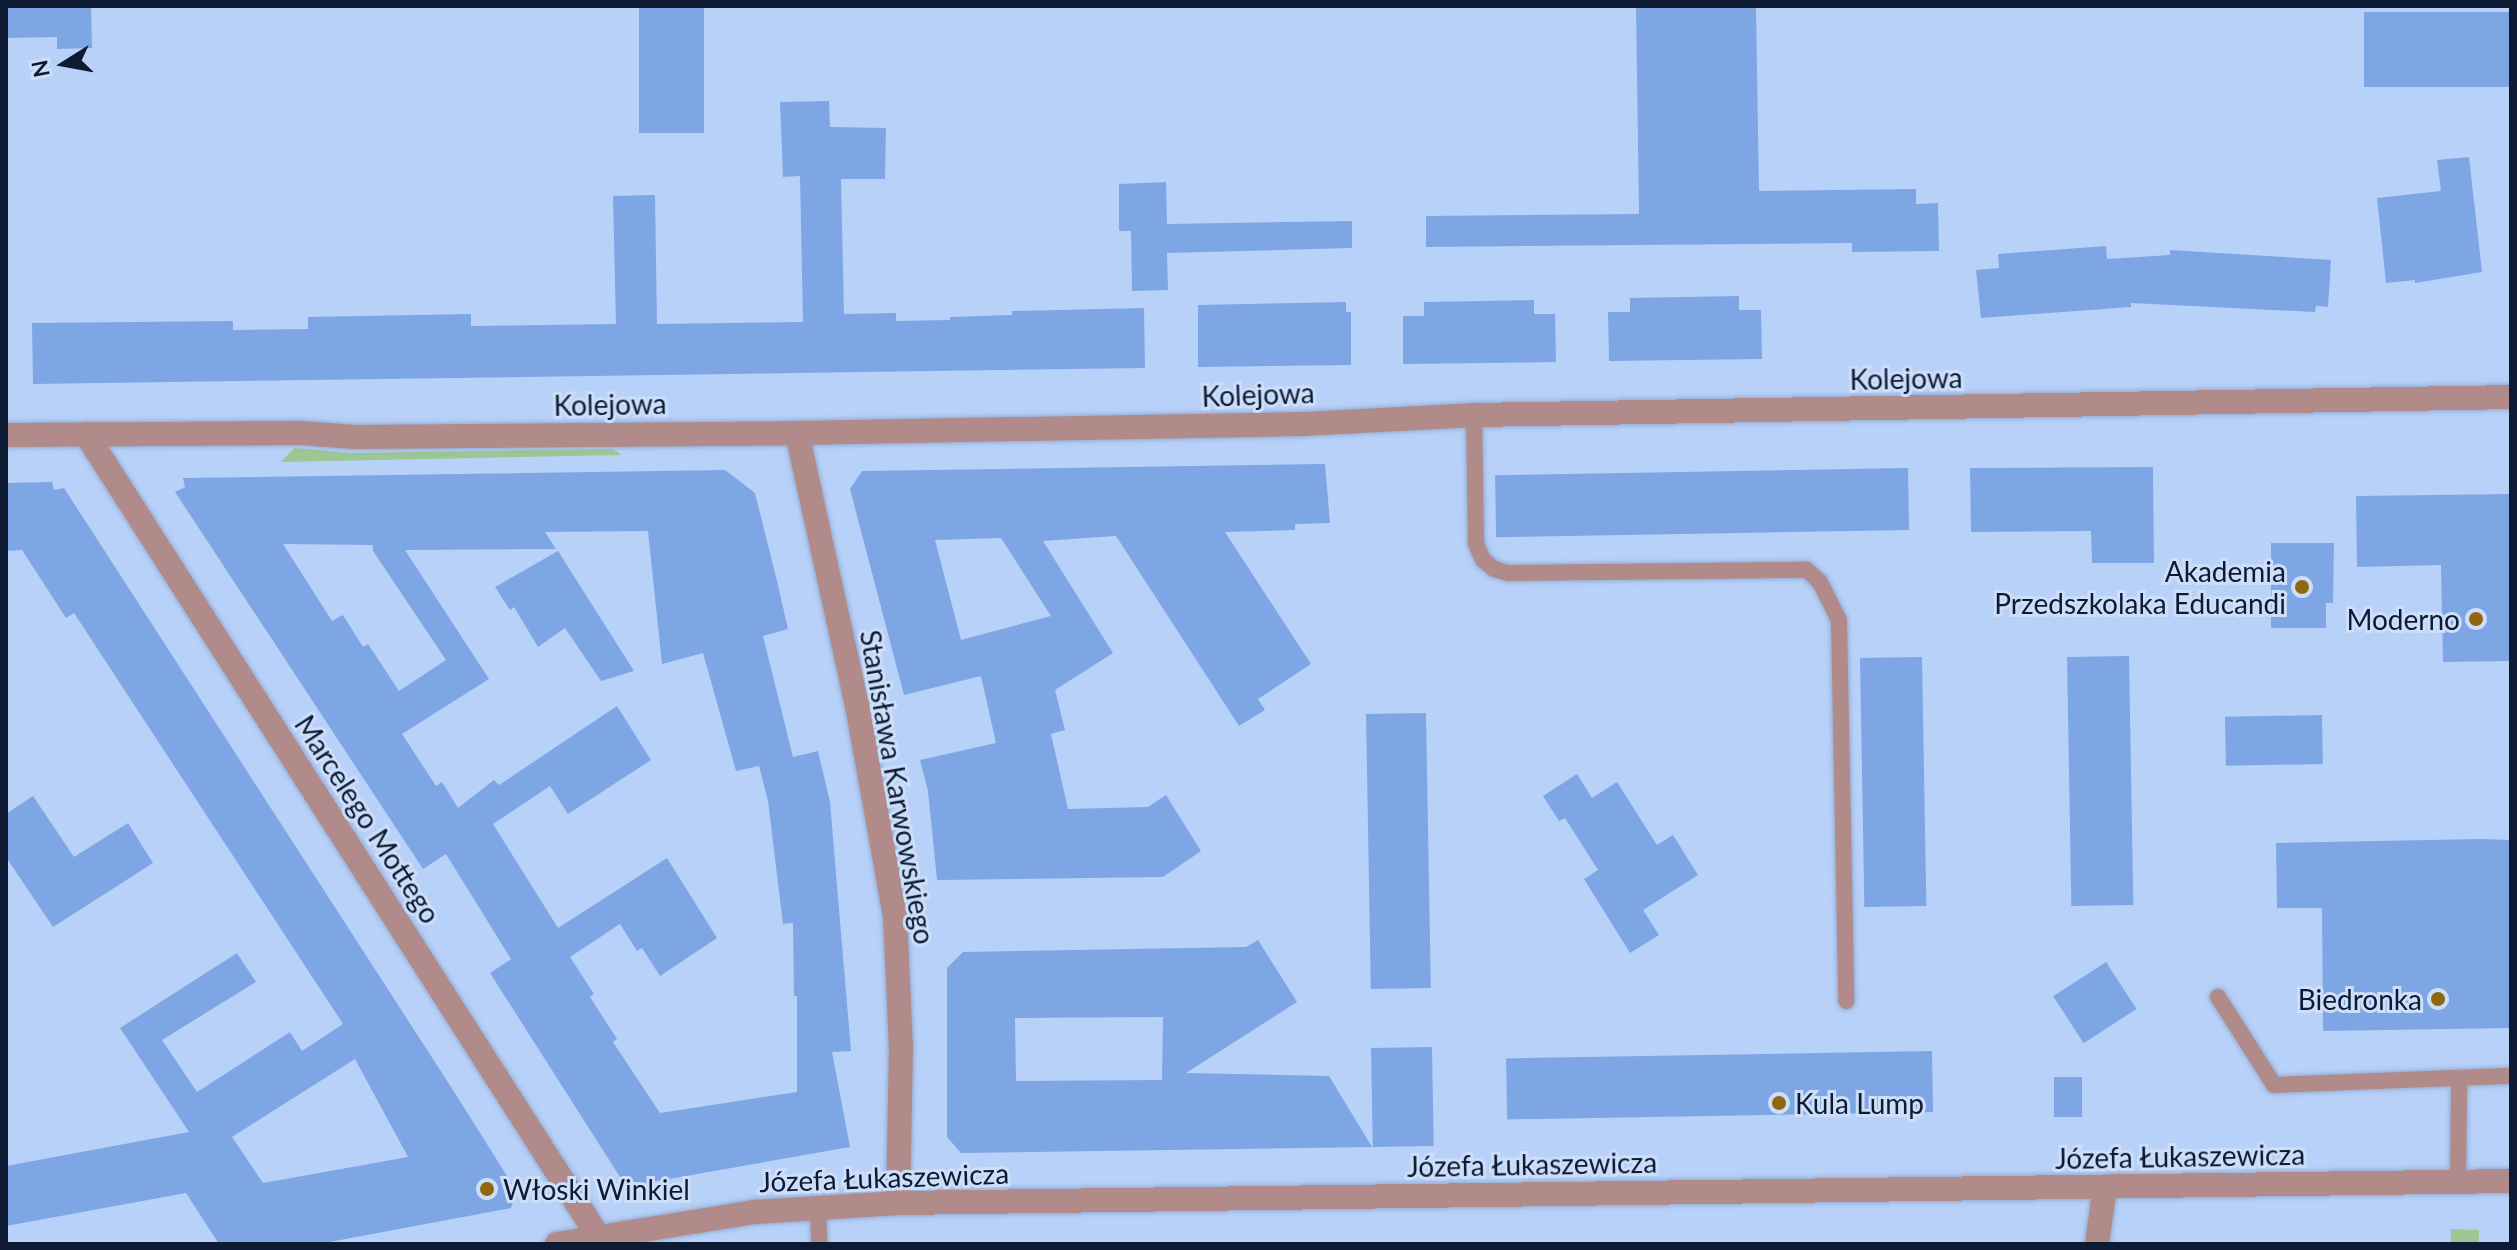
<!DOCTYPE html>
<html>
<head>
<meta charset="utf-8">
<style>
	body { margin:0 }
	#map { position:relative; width:2517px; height:1250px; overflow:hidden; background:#b8d1f9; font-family:Lato,sans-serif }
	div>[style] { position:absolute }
	.green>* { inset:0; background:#9cc792; transform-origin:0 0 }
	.building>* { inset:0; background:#7ea6e5; transform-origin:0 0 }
	.roads { filter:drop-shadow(0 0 2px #96add1) drop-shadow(0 0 2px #96add1) }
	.lane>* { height:16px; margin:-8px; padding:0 8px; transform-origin:8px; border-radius:8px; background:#b08b8a }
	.street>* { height:24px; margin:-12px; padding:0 12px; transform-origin:12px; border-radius:12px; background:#b08b8a }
	.dots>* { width:22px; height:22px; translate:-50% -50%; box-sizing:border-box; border:4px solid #cddef9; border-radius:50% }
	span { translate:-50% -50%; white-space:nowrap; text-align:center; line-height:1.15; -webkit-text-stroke:6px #cddef9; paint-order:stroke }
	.street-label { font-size:28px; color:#0c1b33 }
	.poi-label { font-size:28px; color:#0c1b33 }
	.right { translate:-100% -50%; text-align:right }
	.left { translate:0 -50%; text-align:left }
	.frame { position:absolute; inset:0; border:8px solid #0c1b33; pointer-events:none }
	.north { position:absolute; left:24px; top:24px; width:80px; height:80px; -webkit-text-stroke:6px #cddef9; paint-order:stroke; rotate:259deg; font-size:22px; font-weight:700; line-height:32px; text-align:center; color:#0c1b33 }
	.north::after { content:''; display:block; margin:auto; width:28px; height:36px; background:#0c1b33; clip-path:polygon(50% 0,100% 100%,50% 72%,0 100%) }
</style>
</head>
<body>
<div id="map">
	<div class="green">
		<i style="clip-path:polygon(295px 448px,352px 453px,613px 449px,621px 455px,280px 462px)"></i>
		<i style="left:2451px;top:1229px;width:28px;height:15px;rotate:2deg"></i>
	</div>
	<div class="building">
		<i style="clip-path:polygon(6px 6px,91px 6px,92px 48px,57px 49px,57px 37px,6px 38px)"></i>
		<i style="left:639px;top:6px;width:65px;height:127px"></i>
		<i style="clip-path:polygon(1636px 6px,1756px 6px,1759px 191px,1916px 189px,1916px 204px,1938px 203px,1939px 251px,1852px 252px,1852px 243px,1426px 247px,1426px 216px,1639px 214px)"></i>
		<i style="left:2511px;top:12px;width:75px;height:147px;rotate:90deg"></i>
		<i style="clip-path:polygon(829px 101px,830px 127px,886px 128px,885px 179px,841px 179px,844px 314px,896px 313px,896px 321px,950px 320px,950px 317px,1012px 315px,1012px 311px,1144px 308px,1145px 368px,33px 384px,32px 323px,233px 321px,233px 330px,308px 329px,308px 317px,471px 314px,471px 326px,616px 324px,613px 196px,655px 195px,657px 324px,803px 322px,800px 176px,783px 177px,780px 102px)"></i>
		<i style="clip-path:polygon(2469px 157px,2482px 272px,2415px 283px,2415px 280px,2386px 283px,2377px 198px,2441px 191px,2437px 160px)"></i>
		<i style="clip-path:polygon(1166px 182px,1167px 224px,1352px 221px,1352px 248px,1167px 253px,1168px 290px,1132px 291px,1131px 231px,1119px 231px,1119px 184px)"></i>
		<i style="clip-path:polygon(2106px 246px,2107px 259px,2170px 255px,2170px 250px,2331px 260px,2328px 307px,2316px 306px,2315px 312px,2131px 303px,2131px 307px,1981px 318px,1976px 270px,1999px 268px,1998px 254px)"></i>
		<i style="clip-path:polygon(1739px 296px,1739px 310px,1761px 310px,1762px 359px,1609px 361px,1608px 312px,1630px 312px,1630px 298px)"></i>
		<i style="clip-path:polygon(1534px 300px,1534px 314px,1555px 314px,1556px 362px,1403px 364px,1403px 316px,1424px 316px,1424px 302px)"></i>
		<i style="clip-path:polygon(1346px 302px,1346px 312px,1351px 312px,1351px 365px,1198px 367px,1198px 305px)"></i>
		<i style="clip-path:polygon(evenodd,1325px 464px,1330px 523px,1295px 524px,1295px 530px,1225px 532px,1311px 664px,1258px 699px,1265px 710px,1239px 726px,1116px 536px,1043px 541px,1113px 653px,1055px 690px,1065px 730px,1051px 734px,1068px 809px,1148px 807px,1166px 795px,1201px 851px,1163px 877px,937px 880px,928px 791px,920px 760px,996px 743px,981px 676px,904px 695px,850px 489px,862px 471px,1325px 464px,1001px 538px,1051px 616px,961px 640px,935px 540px,1001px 538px)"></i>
		<i style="clip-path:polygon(2153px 467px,2154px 563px,2092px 563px,2091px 531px,1971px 532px,1970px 468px)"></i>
		<i style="left:1908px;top:468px;width:62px;height:413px;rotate:89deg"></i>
		<i style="clip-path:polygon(evenodd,725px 470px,755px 493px,777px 581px,788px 629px,763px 636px,793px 757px,818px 751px,830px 802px,851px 1051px,832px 1052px,850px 1147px,635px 1185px,620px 1177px,490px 973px,511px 959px,446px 854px,423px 869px,175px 492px,185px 487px,183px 478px,725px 470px,648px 531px,662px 664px,703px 653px,736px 771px,759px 766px,768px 801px,783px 924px,793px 923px,794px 996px,797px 996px,797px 1092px,660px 1113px,613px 1042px,617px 1039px,590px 997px,594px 994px,570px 957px,620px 924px,637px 951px,642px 948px,660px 976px,717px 938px,667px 858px,558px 928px,493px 824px,550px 786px,568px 814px,651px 760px,617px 706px,499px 785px,494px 780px,458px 808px,442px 782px,436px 786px,402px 734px,489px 679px,405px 550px,556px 549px,545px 532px,648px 531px,725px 470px,283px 544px,373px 545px,373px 551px,446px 660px,399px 691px,368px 644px,363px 647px,343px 615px,332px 621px,283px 544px)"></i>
		<i style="clip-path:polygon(evenodd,52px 482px,54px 490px,64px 488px,453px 1090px,517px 1192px,511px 1208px,319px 1244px,219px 1244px,186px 1193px,6px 1226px,6px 1166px,189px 1132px,120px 1028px,237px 953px,256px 982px,162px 1040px,197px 1092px,290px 1032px,302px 1051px,343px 1024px,74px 613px,66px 618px,22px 550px,6px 551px,6px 483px,52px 482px,355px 1059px,408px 1157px,263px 1183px,232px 1137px,355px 1059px)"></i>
		<i style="clip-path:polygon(2511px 494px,2511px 661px,2443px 662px,2441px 565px,2357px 567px,2356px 496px)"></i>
		<i style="clip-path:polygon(2271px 543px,2334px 543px,2333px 603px,2326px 603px,2326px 628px,2271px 628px)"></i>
		<i style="clip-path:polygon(558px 551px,634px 671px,601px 681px,565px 628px,538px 647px,514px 607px,510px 610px,495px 587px)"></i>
		<i style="left:2129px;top:656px;width:249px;height:62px;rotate:89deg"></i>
		<i style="left:1922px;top:657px;width:249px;height:62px;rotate:89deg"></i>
		<i style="left:1426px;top:713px;width:275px;height:60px;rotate:89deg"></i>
		<i style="left:2322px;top:715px;width:49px;height:97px;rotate:89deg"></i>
		<i style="clip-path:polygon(1577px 774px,1592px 798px,1617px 782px,1657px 845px,1673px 835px,1698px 875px,1643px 910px,1659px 935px,1630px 953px,1584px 879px,1598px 870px,1565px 818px,1559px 821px,1543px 796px)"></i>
		<i style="clip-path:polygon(33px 796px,74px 857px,128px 823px,153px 863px,53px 927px,6px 857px,6px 814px)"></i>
		<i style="clip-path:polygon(2481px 839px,2511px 840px,2511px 1028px,2323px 1031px,2322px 908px,2277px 908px,2276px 843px)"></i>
		<i style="clip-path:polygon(evenodd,1258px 940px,1297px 1002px,1186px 1073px,1329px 1076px,1372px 1147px,961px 1153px,947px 1137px,947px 968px,963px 952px,1246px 947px,1258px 940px,1163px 1017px,1162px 1080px,1016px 1081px,1015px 1018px,1163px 1017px)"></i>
		<i style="left:2106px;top:962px;width:56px;height:63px;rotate:57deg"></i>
		<i style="left:1432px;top:1047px;width:99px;height:61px;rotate:89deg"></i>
		<i style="left:1932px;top:1051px;width:61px;height:426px;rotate:89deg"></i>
		<i style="left:2082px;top:1077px;width:40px;height:28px;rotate:90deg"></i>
	</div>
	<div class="roads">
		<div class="lane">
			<i style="left:1474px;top:415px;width:129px;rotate:89.1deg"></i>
			<i style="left:1476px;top:544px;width:17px;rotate:66deg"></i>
			<i style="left:1483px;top:560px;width:14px;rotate:39deg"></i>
			<i style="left:1494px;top:569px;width:15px;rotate:16deg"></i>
			<i style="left:1508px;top:573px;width:299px;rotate:-0.6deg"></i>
			<i style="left:1807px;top:570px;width:18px;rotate:43deg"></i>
			<i style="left:1820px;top:582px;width:42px;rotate:63.4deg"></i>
			<i style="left:1839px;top:620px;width:381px;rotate:88.9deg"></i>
			<i style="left:2218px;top:997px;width:104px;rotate:57.5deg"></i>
			<i style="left:2274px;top:1085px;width:237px;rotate:-2.2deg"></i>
			<i style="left:2458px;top:1182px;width:104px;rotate:-89.4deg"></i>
			<i style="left:818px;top:1208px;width:36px;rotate:88deg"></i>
		</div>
		<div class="street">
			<i style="left:797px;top:433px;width:279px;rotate:77.6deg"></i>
			<i style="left:857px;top:705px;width:214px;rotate:79.8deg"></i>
			<i style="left:895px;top:916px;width:130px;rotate:87.4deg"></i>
			<i style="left:901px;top:1046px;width:157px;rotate:91.1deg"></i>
			<i style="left:86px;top:434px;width:951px;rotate:57.45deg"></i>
			<i style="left:6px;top:435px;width:295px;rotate:-0.4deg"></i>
			<i style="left:301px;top:433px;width:54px;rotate:4.2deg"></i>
			<i style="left:355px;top:437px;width:442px;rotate:-0.5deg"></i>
			<i style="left:797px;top:433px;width:507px;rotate:-1.02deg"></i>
			<i style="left:1304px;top:424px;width:170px;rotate:-3deg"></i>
			<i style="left:1474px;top:415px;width:1037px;rotate:-0.99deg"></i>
			<i style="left:557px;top:1244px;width:200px;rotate:-9.2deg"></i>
			<i style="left:754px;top:1212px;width:144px;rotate:-3.6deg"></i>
			<i style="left:898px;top:1203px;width:1613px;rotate:-0.78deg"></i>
			<i style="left:2097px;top:1244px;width:58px;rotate:-82deg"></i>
		</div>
	</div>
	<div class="dots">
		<i style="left:2302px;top:587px;background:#90670e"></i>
		<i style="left:2476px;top:619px;background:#90670e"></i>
		<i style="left:2438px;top:999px;background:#90670e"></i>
		<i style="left:1779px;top:1103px;background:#90670e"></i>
		<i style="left:487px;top:1189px;background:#90670e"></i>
	</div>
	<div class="street-label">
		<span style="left:1906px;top:378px;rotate:-1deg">Kolejowa</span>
		<span style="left:1258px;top:394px;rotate:-2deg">Kolejowa</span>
		<span style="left:610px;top:404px;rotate:-1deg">Kolejowa</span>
		<span style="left:898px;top:787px;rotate:80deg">Stanisława Karwowskiego</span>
		<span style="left:368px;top:819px;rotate:57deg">Marcelego Mottego</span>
		<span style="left:2180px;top:1156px;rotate:-1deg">Józefa Łukaszewicza</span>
		<span style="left:1532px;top:1164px;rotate:-1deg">Józefa Łukaszewicza</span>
		<span style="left:884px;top:1177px;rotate:-2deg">Józefa Łukaszewicza</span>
	</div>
	<div class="poi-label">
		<span class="right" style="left:2286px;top:587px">Akademia<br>Przedszkolaka Educandi</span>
		<span class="right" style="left:2460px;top:619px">Moderno</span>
		<span class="right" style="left:2422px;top:999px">Biedronka</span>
		<span class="left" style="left:1795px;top:1103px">Kula Lump</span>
		<span class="left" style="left:503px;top:1189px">Włoski Winkiel</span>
	</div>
	<div class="frame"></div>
	<div class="north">N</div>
</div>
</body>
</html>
